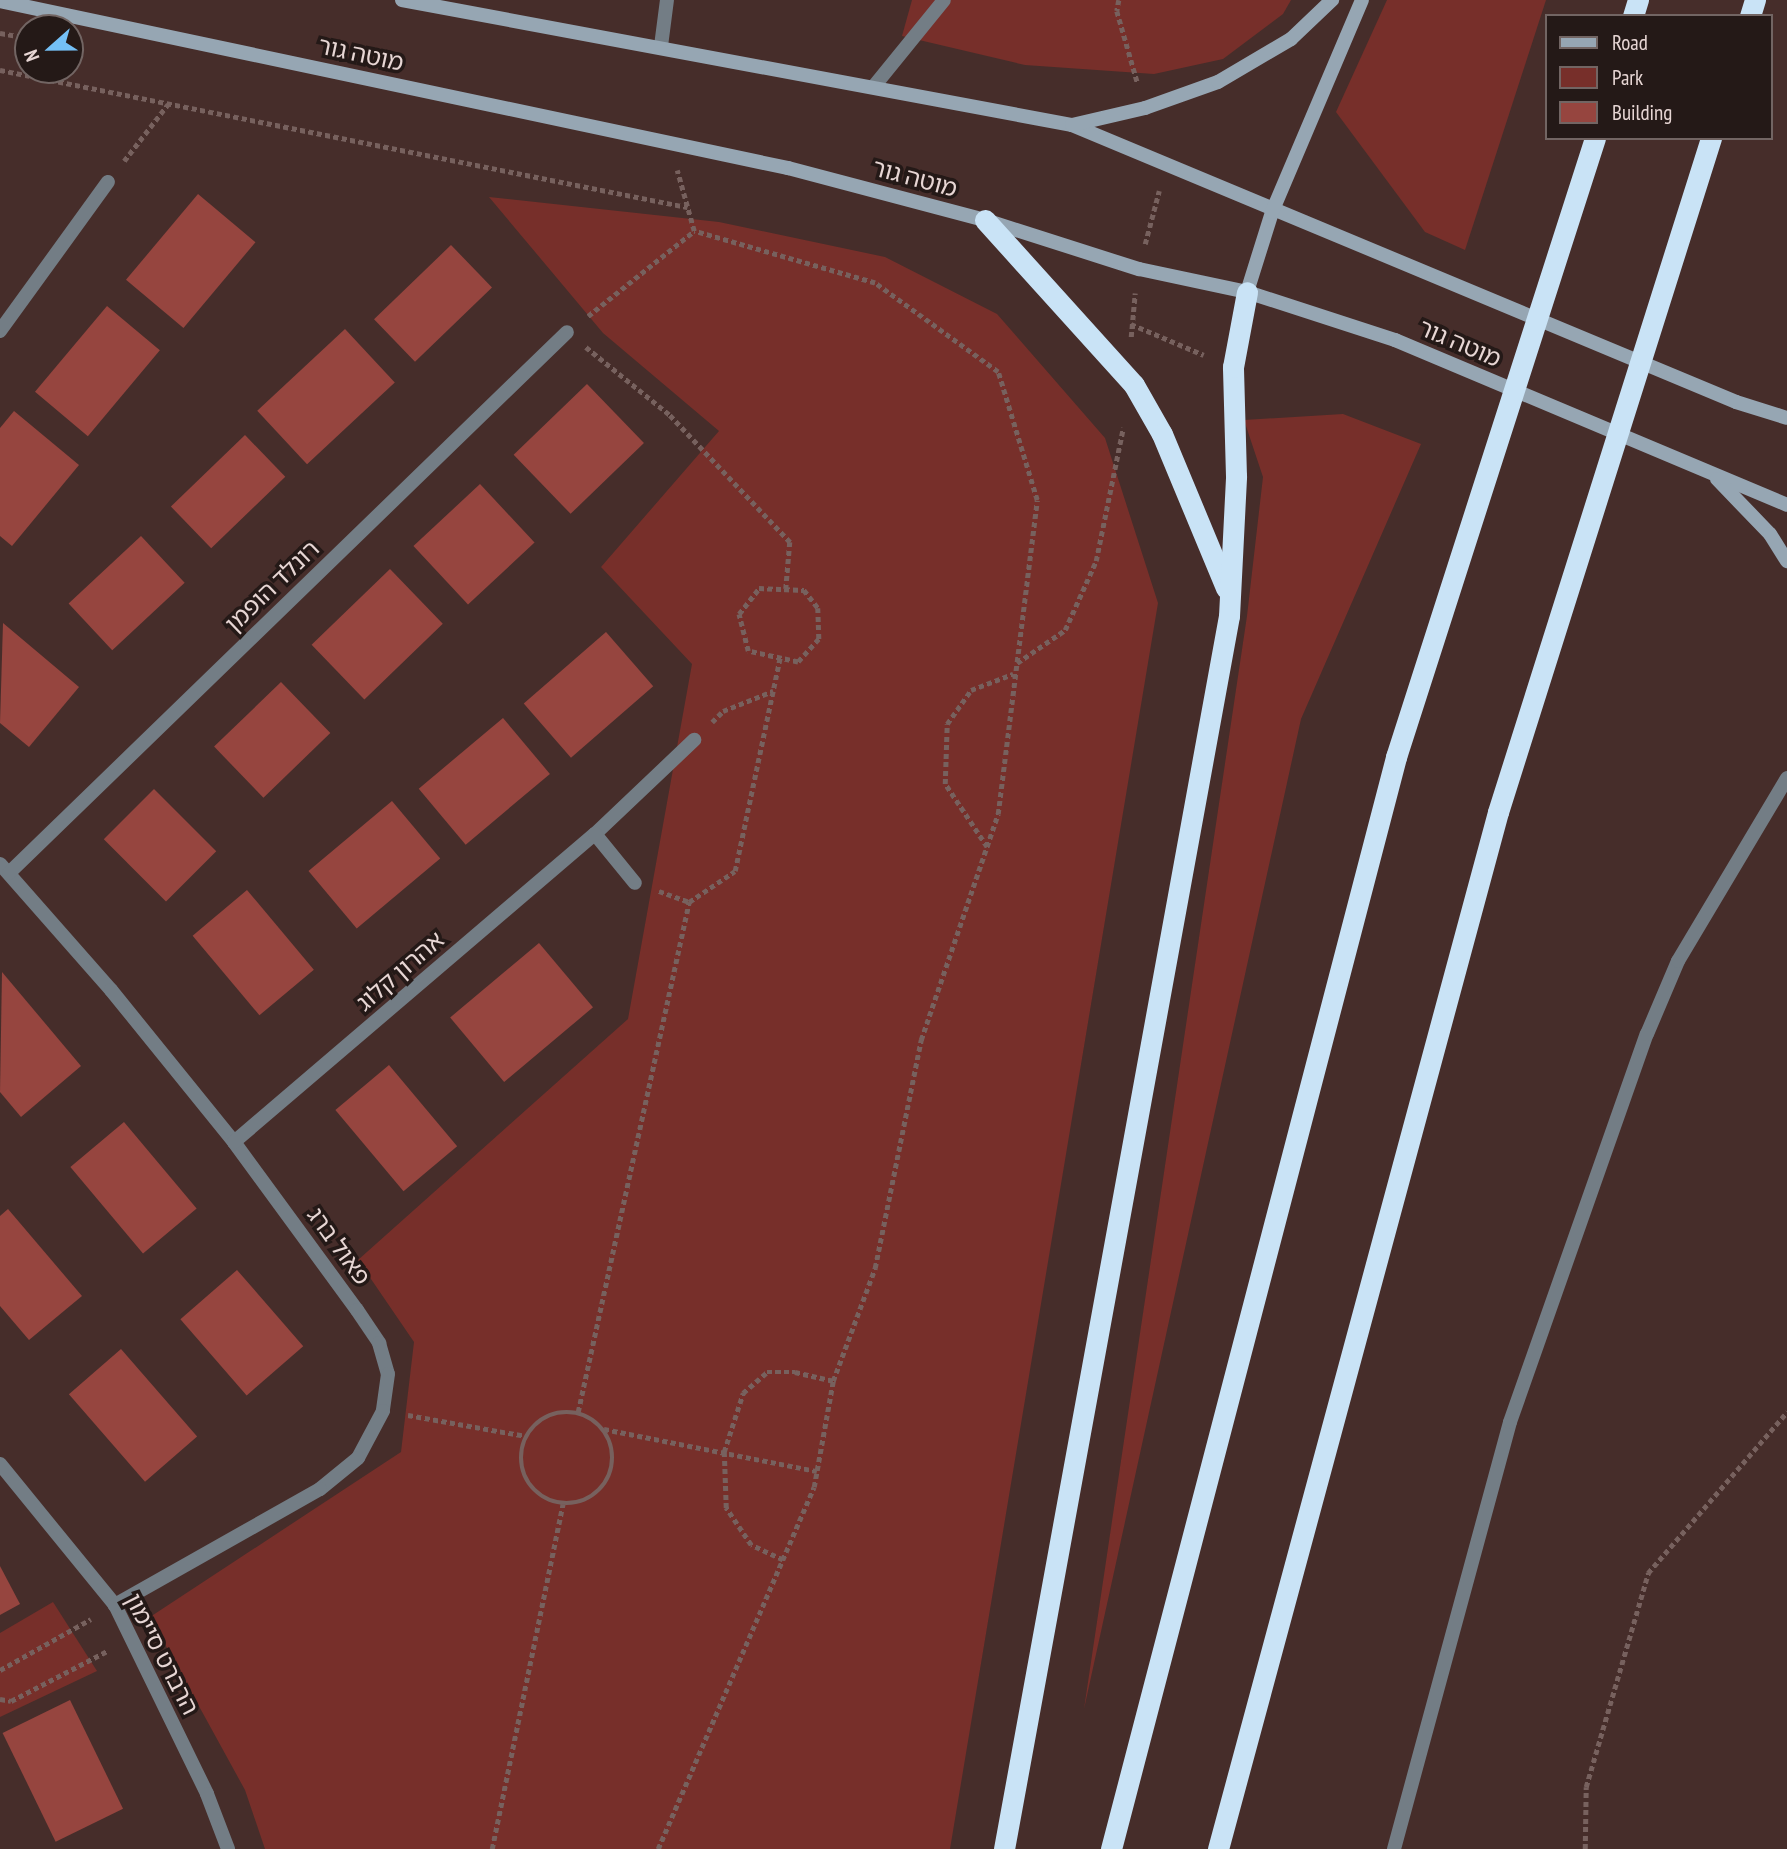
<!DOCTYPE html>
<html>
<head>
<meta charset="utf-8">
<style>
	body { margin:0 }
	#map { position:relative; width:1787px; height:1849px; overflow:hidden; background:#462d2a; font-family:"PT Sans Narrow","Noto Sans Hebrew",sans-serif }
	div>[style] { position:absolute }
	.green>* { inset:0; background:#772f2a }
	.building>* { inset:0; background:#96453f; transform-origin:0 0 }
	.path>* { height:4.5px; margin-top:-2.25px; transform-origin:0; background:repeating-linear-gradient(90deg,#77615e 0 5px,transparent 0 8.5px) }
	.path>.ring { margin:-2.25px; padding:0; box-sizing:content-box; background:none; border:4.5px solid #77615e; border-radius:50% }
	.service>* { height:14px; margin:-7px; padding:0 7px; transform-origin:7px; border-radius:7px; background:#737d85 }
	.minor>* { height:14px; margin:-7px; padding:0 7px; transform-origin:7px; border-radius:7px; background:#737d85 }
	.tertiary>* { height:14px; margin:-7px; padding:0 7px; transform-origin:7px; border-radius:7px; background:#737d85 }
	.secondary>* { height:14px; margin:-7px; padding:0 7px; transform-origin:7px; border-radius:7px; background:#96a6b3 }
	.motorway>* { height:21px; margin:-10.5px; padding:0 10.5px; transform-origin:10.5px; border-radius:10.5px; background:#c9e3f6 }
	span { translate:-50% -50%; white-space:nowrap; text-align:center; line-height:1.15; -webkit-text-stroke:7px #241917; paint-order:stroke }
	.street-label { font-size:24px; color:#e7d6d4 }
	.legend { position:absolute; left:1545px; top:14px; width:228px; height:126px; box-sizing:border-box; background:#241917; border:2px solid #726563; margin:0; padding:9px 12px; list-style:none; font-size:21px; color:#e7d6d4 }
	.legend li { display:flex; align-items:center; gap:14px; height:35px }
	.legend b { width:35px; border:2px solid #726563 }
	.north { position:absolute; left:14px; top:14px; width:70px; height:70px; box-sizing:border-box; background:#241917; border:2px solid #726563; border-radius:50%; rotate:249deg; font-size:19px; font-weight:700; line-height:28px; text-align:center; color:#e7d6d4 }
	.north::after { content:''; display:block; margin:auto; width:24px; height:32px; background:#74c0f6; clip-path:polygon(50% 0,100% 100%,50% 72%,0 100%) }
</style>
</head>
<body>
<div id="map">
	<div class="green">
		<i style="clip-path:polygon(912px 0,1291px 0,1283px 14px,1223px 59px,1154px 74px,1025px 65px,902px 36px)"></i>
		<i style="clip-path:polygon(1387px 0,1546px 0,1465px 250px,1425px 232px,1336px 112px)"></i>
		<i style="clip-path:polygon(489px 197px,719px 222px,885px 257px,997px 314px,1105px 438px,1158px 603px,950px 1849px,265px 1849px,245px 1790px,150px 1617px,401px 1452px,414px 1342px,358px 1260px,628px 1019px,692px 664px,601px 567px,719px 431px,603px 333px)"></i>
		<i style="clip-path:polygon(1343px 414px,1421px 444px,1301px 719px,1084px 1709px,1247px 616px,1263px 477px,1244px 420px)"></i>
		<i style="clip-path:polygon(53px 1602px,97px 1671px,0 1717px,0 1633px)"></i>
	</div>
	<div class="building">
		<i style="left:198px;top:194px;width:75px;height:112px;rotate:40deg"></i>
		<i style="left:451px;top:245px;width:59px;height:107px;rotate:46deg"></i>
		<i style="left:107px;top:306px;width:69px;height:112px;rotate:40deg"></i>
		<i style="left:345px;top:329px;width:73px;height:120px;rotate:47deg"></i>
		<i style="left:587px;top:384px;width:82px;height:102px;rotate:46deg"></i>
		<i style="clip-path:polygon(14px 411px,79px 465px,12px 546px,0 536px,0 428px)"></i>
		<i style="left:245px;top:435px;width:58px;height:103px;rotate:46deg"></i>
		<i style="left:480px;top:484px;width:80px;height:91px;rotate:47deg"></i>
		<i style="left:141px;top:536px;width:64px;height:99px;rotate:47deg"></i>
		<i style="left:390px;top:569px;width:76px;height:109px;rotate:46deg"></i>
		<i style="clip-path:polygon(3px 623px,79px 687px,29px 747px,0 723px)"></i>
		<i style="left:606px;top:632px;width:72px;height:109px;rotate:49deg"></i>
		<i style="left:281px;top:682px;width:71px;height:93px;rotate:46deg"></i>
		<i style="left:503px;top:718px;width:73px;height:110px;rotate:50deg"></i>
		<i style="left:154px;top:789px;width:88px;height:71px;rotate:45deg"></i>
		<i style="left:392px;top:801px;width:75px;height:109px;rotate:50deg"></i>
		<i style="left:247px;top:890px;width:104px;height:71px;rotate:50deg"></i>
		<i style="left:539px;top:943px;width:84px;height:116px;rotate:50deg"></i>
		<i style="clip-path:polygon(2px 972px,81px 1066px,21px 1117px,0 1092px)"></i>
		<i style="left:389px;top:1065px;width:106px;height:70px;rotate:50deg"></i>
		<i style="left:124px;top:1122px;width:113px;height:70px;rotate:50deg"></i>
		<i style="clip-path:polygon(8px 1209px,82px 1296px,29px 1340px,0 1306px,0 1216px)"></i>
		<i style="left:237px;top:1270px;width:101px;height:75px;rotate:49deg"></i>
		<i style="left:121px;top:1349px;width:116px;height:69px;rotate:49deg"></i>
		<i style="clip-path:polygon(0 1566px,20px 1604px,0 1615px)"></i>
		<i style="left:70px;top:1700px;width:121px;height:75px;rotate:64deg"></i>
	</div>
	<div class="path">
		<i style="left:1119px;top:0;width:11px;rotate:100deg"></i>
		<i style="left:1117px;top:11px;width:76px;rotate:74deg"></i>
		<i style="left:0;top:33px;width:28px;rotate:10deg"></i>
		<i style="left:0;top:70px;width:701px;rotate:11.28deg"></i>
		<i style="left:124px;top:161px;width:72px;rotate:-52.3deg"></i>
		<i style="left:1145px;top:244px;width:55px;rotate:-75.2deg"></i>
		<i style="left:588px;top:316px;width:136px;rotate:-38.7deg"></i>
		<i style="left:1131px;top:324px;width:79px;rotate:23deg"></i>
		<i style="left:1131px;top:337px;width:44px;rotate:-84.8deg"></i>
		<i style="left:586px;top:347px;width:108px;rotate:39deg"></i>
		<i style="left:670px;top:415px;width:175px;rotate:46.6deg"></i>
		<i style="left:790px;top:542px;width:47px;rotate:94.9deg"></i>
		<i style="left:759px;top:588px;width:45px;rotate:2.5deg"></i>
		<i style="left:804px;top:590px;width:23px;rotate:52deg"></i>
		<i style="left:818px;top:608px;width:31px;rotate:88deg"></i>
		<i style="left:819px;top:639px;width:31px;rotate:132deg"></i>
		<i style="left:798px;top:662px;width:51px;rotate:-167.6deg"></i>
		<i style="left:748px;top:651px;width:38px;rotate:-104deg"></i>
		<i style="left:739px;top:614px;width:33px;rotate:-52deg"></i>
		<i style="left:1017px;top:663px;width:58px;rotate:-34.5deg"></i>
		<i style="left:1065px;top:630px;width:76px;rotate:-65.8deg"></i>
		<i style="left:1096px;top:561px;width:136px;rotate:-78.5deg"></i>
		<i style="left:712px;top:722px;width:16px;rotate:-45deg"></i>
		<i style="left:723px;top:711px;width:54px;rotate:-21.8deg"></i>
		<i style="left:987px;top:847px;width:76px;rotate:-123.7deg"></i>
		<i style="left:945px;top:784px;width:60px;rotate:-88.1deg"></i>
		<i style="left:947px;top:724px;width:42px;rotate:-54.8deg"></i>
		<i style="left:971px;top:690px;width:45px;rotate:-20.9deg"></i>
		<i style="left:659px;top:891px;width:32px;rotate:20deg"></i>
		<i class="ring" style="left:521px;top:1412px;width:87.5px;height:87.5px"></i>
		<i style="left:578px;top:1412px;width:522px;rotate:-77.72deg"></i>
		<i style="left:689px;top:902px;width:55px;rotate:-34deg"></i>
		<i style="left:735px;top:871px;width:218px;rotate:-78.1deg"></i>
		<i style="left:408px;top:1415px;width:120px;rotate:10.1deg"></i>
		<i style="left:604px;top:1429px;width:217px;rotate:11.2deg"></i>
		<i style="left:783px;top:1560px;width:35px;rotate:-155deg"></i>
		<i style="left:751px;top:1545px;width:45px;rotate:-124deg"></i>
		<i style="left:726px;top:1508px;width:56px;rotate:-92deg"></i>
		<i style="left:724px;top:1452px;width:62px;rotate:-72.1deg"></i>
		<i style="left:743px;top:1393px;width:32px;rotate:-41deg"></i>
		<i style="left:767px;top:1372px;width:28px"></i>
		<i style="left:795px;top:1372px;width:39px;rotate:13deg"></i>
		<i style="left:0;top:1670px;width:104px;rotate:-29.3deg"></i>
		<i style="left:0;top:1699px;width:11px;rotate:10deg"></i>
		<i style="left:11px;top:1701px;width:110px;rotate:-27.5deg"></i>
		<i style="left:492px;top:1849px;width:352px;rotate:-78.4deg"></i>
		<i style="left:658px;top:1849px;width:394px;rotate:-66.7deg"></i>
		<i style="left:814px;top:1487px;width:108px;rotate:-79.8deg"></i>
		<i style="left:833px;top:1381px;width:121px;rotate:-69.6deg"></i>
		<i style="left:875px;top:1268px;width:233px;rotate:-78.6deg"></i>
		<i style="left:921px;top:1040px;width:239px;rotate:-71.2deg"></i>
		<i style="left:998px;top:814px;width:316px;rotate:-82.9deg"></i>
		<i style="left:1037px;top:500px;width:134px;rotate:-106.9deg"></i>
		<i style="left:998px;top:372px;width:152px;rotate:-144.1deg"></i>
		<i style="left:875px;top:283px;width:188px;rotate:-164deg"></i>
		<i style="left:694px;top:231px;width:63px;rotate:-105.6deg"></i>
		<i style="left:1585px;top:1849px;width:62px;rotate:-89.1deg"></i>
		<i style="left:1586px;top:1787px;width:223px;rotate:-73.8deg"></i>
		<i style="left:1648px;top:1573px;width:213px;rotate:-49.2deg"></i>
	</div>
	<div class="service">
		<i style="left:661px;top:46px;width:46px;rotate:-82.6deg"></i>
		<i style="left:875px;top:85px;width:109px;rotate:-50.9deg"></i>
	</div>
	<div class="minor">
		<i style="left:0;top:331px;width:184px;rotate:-54.1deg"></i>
		<i style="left:595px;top:834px;width:137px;rotate:-43.5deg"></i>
		<i style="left:0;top:864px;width:168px;rotate:48.6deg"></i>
		<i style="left:111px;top:990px;width:196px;rotate:51deg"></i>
		<i style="left:234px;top:1142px;width:208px;rotate:53.8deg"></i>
		<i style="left:357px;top:1310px;width:40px;rotate:56deg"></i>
		<i style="left:379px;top:1343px;width:32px;rotate:74deg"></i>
		<i style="left:388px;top:1374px;width:37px;rotate:98deg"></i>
		<i style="left:383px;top:1411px;width:53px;rotate:118deg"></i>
		<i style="left:358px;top:1458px;width:49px;rotate:140.8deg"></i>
		<i style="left:320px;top:1489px;width:236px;rotate:150.5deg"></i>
		<i style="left:9px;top:873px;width:777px;rotate:-44.11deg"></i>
		<i style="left:234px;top:1142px;width:475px;rotate:-40.5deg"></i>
		<i style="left:595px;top:834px;width:63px;rotate:50.8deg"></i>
		<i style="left:0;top:1464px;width:182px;rotate:50.8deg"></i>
		<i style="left:115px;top:1605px;width:210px;rotate:64deg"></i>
		<i style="left:207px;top:1794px;width:59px;rotate:69.1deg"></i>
	</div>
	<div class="tertiary">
		<i style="left:1394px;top:1849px;width:442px;rotate:-74.8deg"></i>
		<i style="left:1510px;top:1422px;width:411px;rotate:-70.6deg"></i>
		<i style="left:1647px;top:1034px;width:79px;rotate:-67deg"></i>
		<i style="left:1678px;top:961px;width:213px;rotate:-59.2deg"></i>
	</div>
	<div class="secondary">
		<i style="left:402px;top:0;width:682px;rotate:10.57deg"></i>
		<i style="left:1072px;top:125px;width:719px;rotate:22.64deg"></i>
		<i style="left:1736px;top:402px;width:53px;rotate:17.4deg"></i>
		<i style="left:0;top:1px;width:806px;rotate:11.97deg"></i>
		<i style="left:788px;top:168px;width:204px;rotate:14.8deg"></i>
		<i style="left:985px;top:220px;width:162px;rotate:17.7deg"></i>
		<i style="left:1139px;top:269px;width:110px;rotate:12deg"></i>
		<i style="left:1247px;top:292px;width:156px;rotate:18deg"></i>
		<i style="left:1395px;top:340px;width:425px;rotate:22.8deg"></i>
		<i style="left:1072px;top:125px;width:75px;rotate:-13.1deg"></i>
		<i style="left:1145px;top:108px;width:77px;rotate:-19.6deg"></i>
		<i style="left:1218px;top:82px;width:85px;rotate:-30.5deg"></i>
		<i style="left:1291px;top:39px;width:57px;rotate:-43.6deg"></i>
		<i style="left:1247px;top:292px;width:84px;rotate:-72.6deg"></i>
		<i style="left:1272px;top:212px;width:230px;rotate:-67deg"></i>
		<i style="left:1717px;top:479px;width:76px;rotate:46.1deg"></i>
		<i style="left:1770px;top:534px;width:32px;rotate:58deg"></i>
	</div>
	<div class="motorway">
		<i style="left:1633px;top:16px;width:17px;rotate:-73deg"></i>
		<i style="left:1750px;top:16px;width:17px;rotate:-73deg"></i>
		<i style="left:985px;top:220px;width:222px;rotate:47.9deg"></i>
		<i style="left:1134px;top:385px;width:56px;rotate:60.3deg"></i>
		<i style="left:1162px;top:434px;width:167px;rotate:67.4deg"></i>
		<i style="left:1004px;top:1849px;width:1253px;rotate:-79.66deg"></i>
		<i style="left:1229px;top:616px;width:140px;rotate:-87.1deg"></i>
		<i style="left:1236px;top:476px;width:109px;rotate:-91.6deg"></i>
		<i style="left:1233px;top:367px;width:76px;rotate:-79.4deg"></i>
		<i style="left:1111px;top:1849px;width:1129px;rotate:-75.37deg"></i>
		<i style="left:1396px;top:757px;width:650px;rotate:-72.18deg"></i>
		<i style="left:1218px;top:1849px;width:1074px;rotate:-74.89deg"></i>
		<i style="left:1498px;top:812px;width:707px;rotate:-72.46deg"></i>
	</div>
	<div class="street-label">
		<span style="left:361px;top:54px;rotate:12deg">מוטה גור</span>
		<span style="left:915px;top:178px;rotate:15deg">מוטה גור</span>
		<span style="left:1460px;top:343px;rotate:23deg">מוטה גור</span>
		<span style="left:272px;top:586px;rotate:-44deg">רונלד הופמן</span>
		<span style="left:400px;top:971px;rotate:-41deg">אהרון קלוג</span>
		<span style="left:339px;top:1246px;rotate:54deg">פאול ברג</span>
		<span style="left:162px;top:1654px;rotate:63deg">הרברט סיימון</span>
	</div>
	<ul class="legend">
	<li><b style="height:9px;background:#96a6b3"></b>Road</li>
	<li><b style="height:19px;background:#772f2a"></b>Park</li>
	<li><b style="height:19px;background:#96453f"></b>Building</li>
	</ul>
	<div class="north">N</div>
</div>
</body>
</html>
